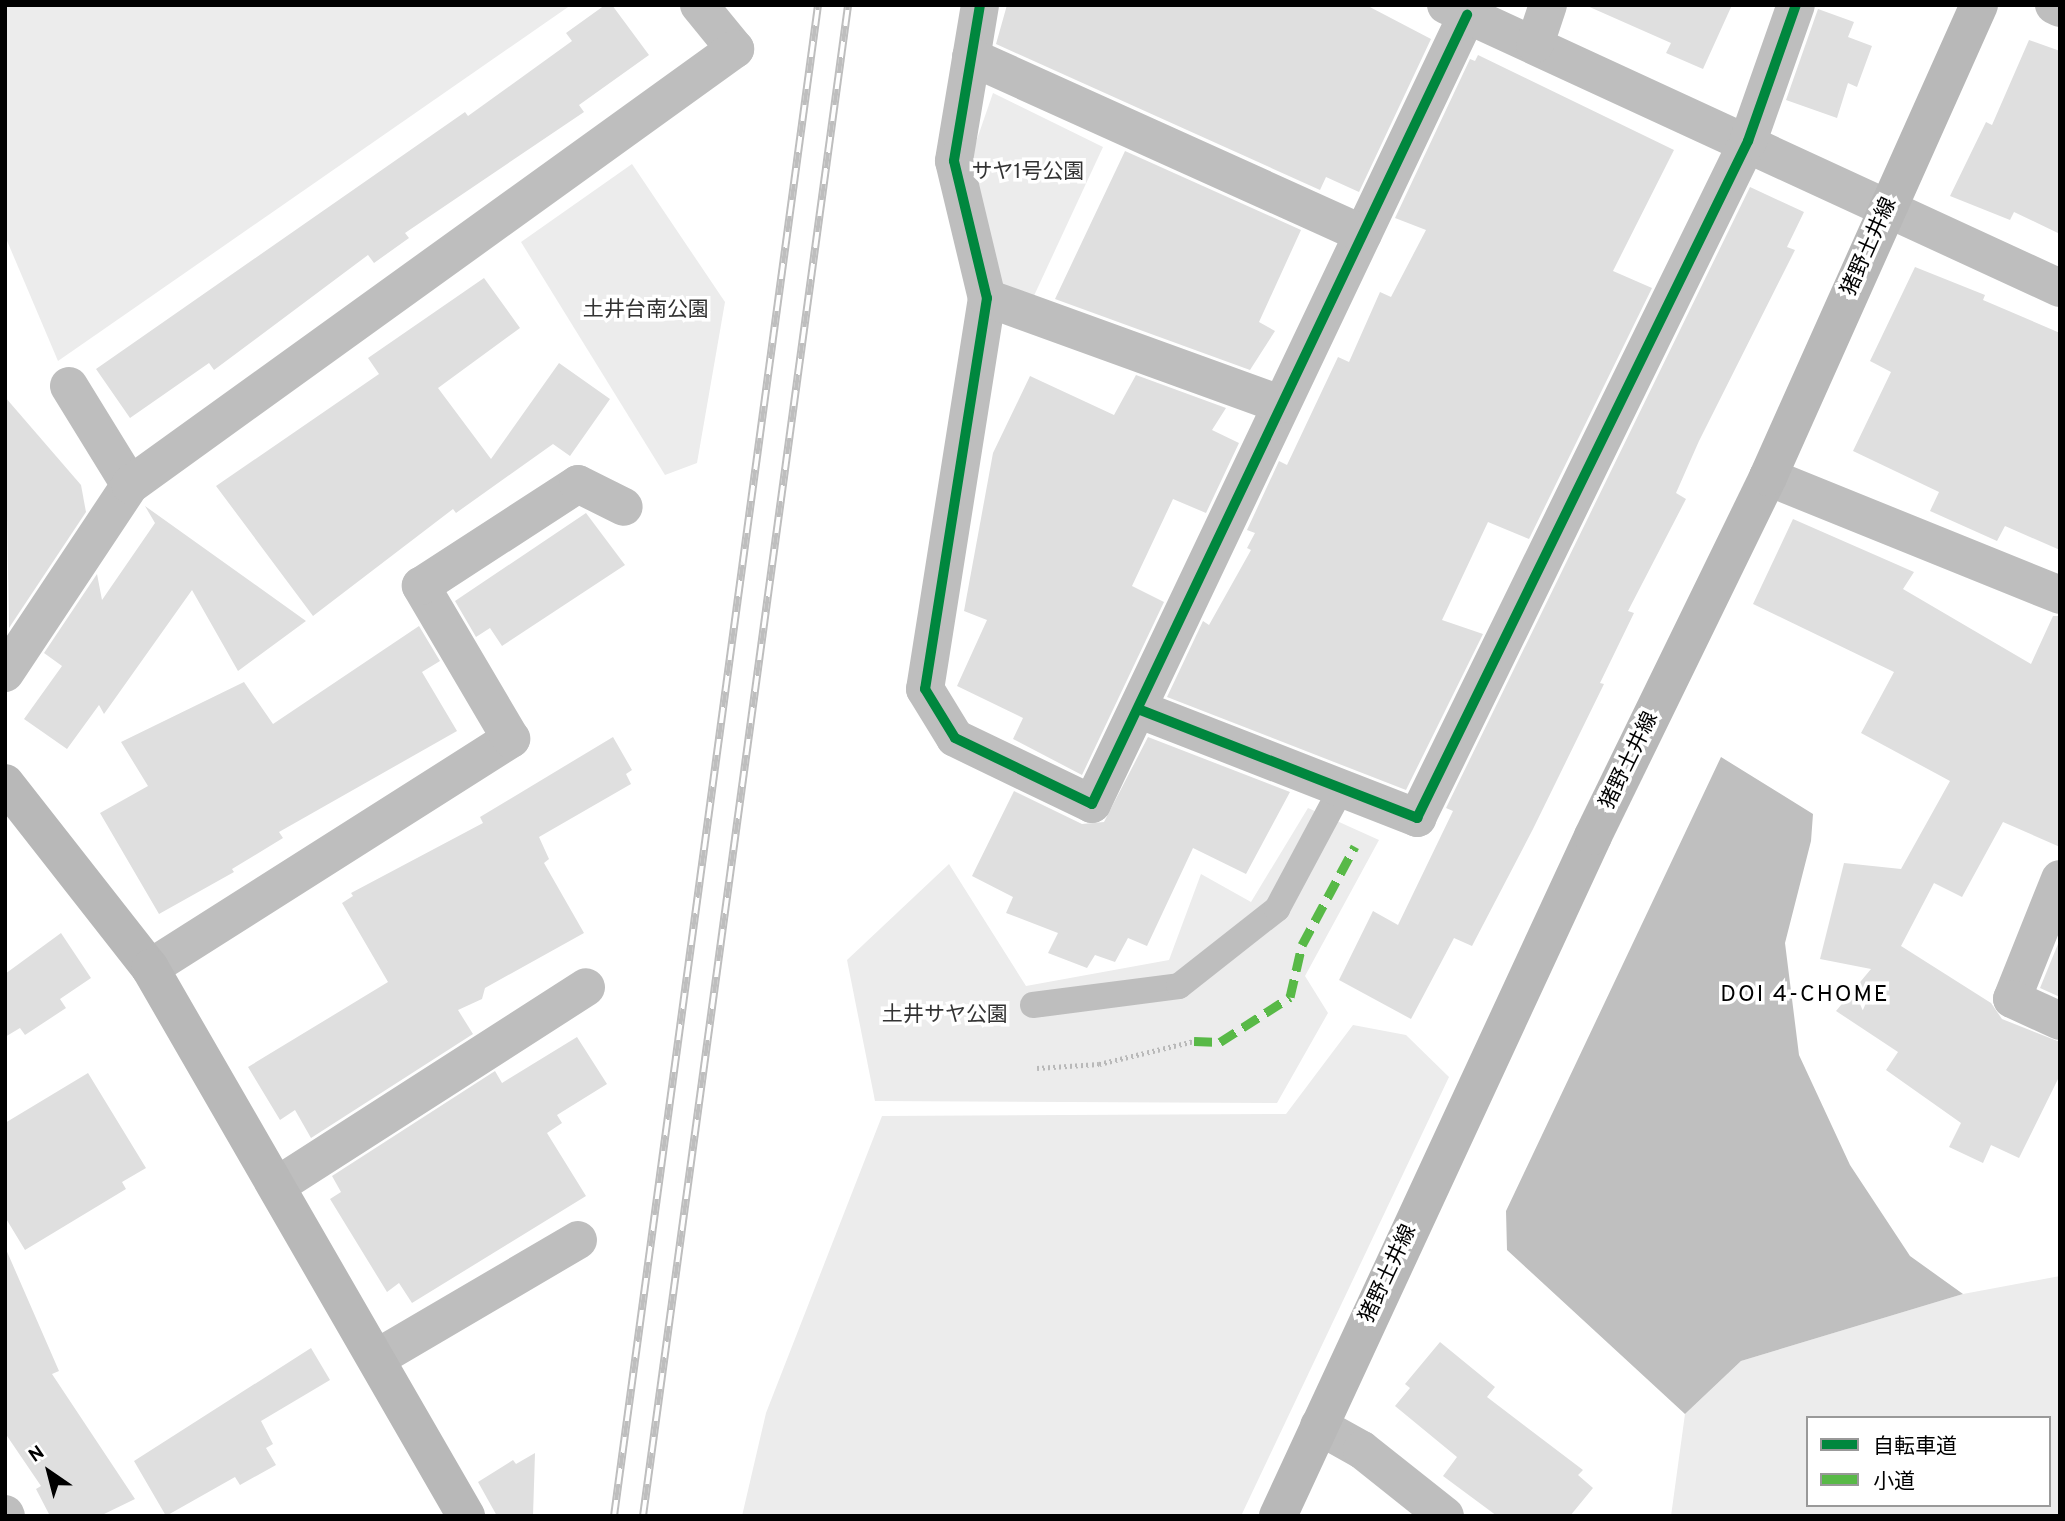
<!DOCTYPE html>
<html>
<head>
<meta charset="utf-8">
<style>
	body { margin:0 }
	#map { position:relative; width:2065px; height:1521px; overflow:hidden; background:#fff; font-family:Overpass,"Noto Sans JP",sans-serif }
	div>[style] { position:absolute }
	.green>* { inset:0; background:#ececec }
	.water>* { inset:0; background:#bfbfbf }
	.building>* { inset:0; background:#dfdfdf }
	.path>* { height:4.5px; margin-top:-2.25px; transform-origin:0; background:repeating-linear-gradient(90deg,#b9b9b9 0 2px,transparent 0 5.5px) }
	.lane>* { height:26px; margin:-13px; padding:0 13px; transform-origin:13px; border-radius:13px; background:#bebebe }
	.street>* { height:38px; margin:-19px; padding:0 19px; transform-origin:19px; border-radius:19px; background:#bebebe }
	.secondary>* { height:38px; margin:-19px; padding:0 19px; transform-origin:19px; border-radius:19px; background:#b8b8b8 }
	.rail>* { height:8px; margin-top:-4px; transform-origin:0; background:repeating-linear-gradient(90deg,#fff 0 16px,#bebebe 0 32px); box-sizing:border-box; border-block:2px solid #bebebe }
	.quiet>* { height:9px; margin-top:-4.5px; transform-origin:0; background:repeating-linear-gradient(90deg,#58b947 0 18px,transparent 0 27px) }
	.cycleway>* { height:10px; margin:-5px; padding:0 5px; transform-origin:5px; border-radius:5px; background:#00873e }
	span { translate:-50% -50%; white-space:nowrap; text-align:center; line-height:1.15; -webkit-text-stroke:7px #fff; paint-order:stroke }
	.park-label { font-size:21px; color:#333 }
	.street-label { font-size:21px; color:#000 }
	.neighbourhood-label { font-size:23px; color:#000; letter-spacing:2px }
	.frame { position:absolute; inset:0; border:7px solid #000; pointer-events:none }
	.legend { position:absolute; left:1806px; top:1416px; width:245px; height:91px; box-sizing:border-box; background:#fff; border:2px solid #999; margin:0; padding:9px 12px; list-style:none; font-size:21px; color:#000 }
	.legend li { display:flex; align-items:center; gap:14px; height:35px }
	.legend b { width:35px; border:2px solid #999 }
	.north { position:absolute; left:14px; top:1437px; width:70px; height:70px; -webkit-text-stroke:5px #fff; paint-order:stroke; rotate:325deg; font-size:19px; font-weight:700; line-height:28px; text-align:center; color:#000 }
	.north::after { content:''; display:block; margin:auto; width:24px; height:32px; background:#000; clip-path:polygon(50% 0,100% 100%,50% 72%,0 100%) }
</style>
</head>
<body>
<div id="map">
	<div class="green">
		<i style="clip-path:polygon(5px 5px,571px 5px,58px 361px,5px 236px)"></i>
		<i style="clip-path:polygon(993px 93px,1103px 147px,1032px 300px,1003px 288px,968px 165px)"></i>
		<i style="clip-path:polygon(632px 164px,725px 302px,697px 463px,665px 475px,521px 242px)"></i>
		<i style="clip-path:polygon(1308px 808px,1379px 840px,1305px 976px,1328px 1013px,1277px 1103px,875px 1101px,847px 960px,949px 864px,1026px 986px,1169px 960px,1201px 874px,1251px 902px)"></i>
		<i style="clip-path:polygon(1353px 1025px,1406px 1035px,1449px 1077px,1241px 1516px,742px 1516px,766px 1413px,882px 1116px,1286px 1114px)"></i>
		<i style="clip-path:polygon(evenodd,2060px 1276px,2060px 1516px,1671px 1516px,1685px 1414px,1741px 1361px,1963px 1294px,2060px 1276px,1808px 1418px,2049px 1418px,2049px 1505px,1808px 1505px,1808px 1418px)"></i>
	</div>
	<div class="water">
		<i style="clip-path:polygon(1721px 757px,1813px 814px,1811px 841px,1785px 943px,1799px 1055px,1850px 1165px,1910px 1256px,1963px 1294px,1741px 1361px,1685px 1414px,1507px 1250px,1506px 1211px)"></i>
	</div>
	<div class="building">
		<i style="clip-path:polygon(605px 5px,612px 5px,649px 55px,579px 105px,584px 112px,405px 233px,409px 238px,374px 263px,368px 255px,214px 370px,209px 363px,130px 418px,96px 369px,465px 112px,468px 116px,572px 41px,566px 33px)"></i>
		<i style="clip-path:polygon(1007px 5px,1366px 5px,1431px 39px,1359px 192px,1326px 177px,1320px 190px,996px 44px)"></i>
		<i style="clip-path:polygon(1585px 5px,1732px 5px,1703px 69px,1666px 53px,1671px 43px)"></i>
		<i style="clip-path:polygon(1818px 9px,1854px 22px,1848px 37px,1872px 46px,1857px 87px,1848px 83px,1837px 118px,1786px 100px)"></i>
		<i style="clip-path:polygon(2029px 40px,2060px 51px,2060px 234px,2014px 212px,2010px 220px,1950px 196px,1986px 122px,1992px 125px)"></i>
		<i style="clip-path:polygon(1478px 55px,1674px 150px,1613px 271px,1652px 288px,1529px 539px,1488px 522px,1442px 620px,1483px 634px,1406px 790px,1167px 697px,1203px 621px,1209px 625px,1251px 550px,1247px 548px,1255px 533px,1247px 530px,1279px 461px,1287px 465px,1338px 357px,1349px 362px,1380px 292px,1391px 297px,1426px 230px,1395px 218px,1470px 59px,1475px 61px)"></i>
		<i style="clip-path:polygon(1125px 151px,1301px 230px,1259px 322px,1275px 331px,1250px 370px,1055px 299px)"></i>
		<i style="clip-path:polygon(1750px 187px,1804px 212px,1787px 247px,1795px 250px,1699px 441px,1676px 493px,1686px 499px,1628px 611px,1634px 613px,1600px 683px,1604px 684px,1533px 829px,1472px 946px,1454px 938px,1411px 1019px,1339px 980px,1373px 911px,1398px 925px,1453px 811px,1446px 808px)"></i>
		<i style="clip-path:polygon(1915px 267px,1985px 295px,1983px 300px,2060px 333px,2060px 550px,2005px 526px,1997px 541px,1930px 511px,1939px 492px,1853px 451px,1891px 372px,1870px 361px)"></i>
		<i style="clip-path:polygon(484px 278px,520px 328px,438px 388px,491px 459px,559px 363px,610px 399px,570px 456px,553px 444px,456px 513px,453px 509px,313px 616px,216px 486px,379px 374px,368px 358px)"></i>
		<i style="clip-path:polygon(1136px 375px,1226px 408px,1212px 430px,1239px 443px,1206px 513px,1173px 499px,1132px 586px,1164px 602px,1082px 775px,1013px 739px,1023px 718px,957px 686px,987px 620px,964px 611px,993px 453px,1030px 376px,1114px 415px)"></i>
		<i style="clip-path:polygon(5px 397px,81px 485px,86px 512px,9px 628px)"></i>
		<i style="clip-path:polygon(145px 506px,306px 621px,238px 671px,192px 590px,104px 714px,99px 705px,67px 749px,24px 719px,62px 666px,44px 653px,97px 574px,102px 600px,155px 523px)"></i>
		<i style="clip-path:polygon(586px 513px,625px 565px,502px 646px,490px 628px,476px 637px,455px 601px)"></i>
		<i style="clip-path:polygon(1793px 519px,1914px 572px,1903px 589px,2031px 664px,2053px 616px,2060px 616px,2060px 847px,2003px 822px,1962px 897px,1934px 883px,1901px 946px,1991px 1003px,2002px 1019px,2060px 1042px,2060px 1075px,2019px 1158px,1991px 1145px,1983px 1163px,1949px 1147px,1961px 1123px,1886px 1070px,1898px 1052px,1836px 1011px,1871px 969px,1820px 959px,1844px 863px,1901px 869px,1950px 781px,1861px 733px,1894px 672px,1753px 604px)"></i>
		<i style="clip-path:polygon(419px 626px,440px 661px,422px 672px,457px 731px,279px 832px,283px 838px,232px 869px,234px 872px,159px 914px,100px 813px,148px 786px,121px 742px,244px 682px,273px 724px)"></i>
		<i style="clip-path:polygon(613px 737px,632px 770px,626px 774px,631px 784px,539px 837px,549px 859px,544px 863px,584px 933px,485px 988px,482px 999px,458px 1010px,473px 1034px,311px 1138px,295px 1110px,280px 1120px,248px 1067px,388px 982px,342px 903px,353px 896px,351px 893px,483px 823px,480px 817px)"></i>
		<i style="clip-path:polygon(1148px 737px,1290px 792px,1246px 874px,1193px 848px,1147px 946px,1128px 938px,1115px 962px,1095px 955px,1087px 968px,1048px 953px,1058px 933px,1006px 913px,1013px 897px,972px 876px,1014px 791px,1082px 824px,1104px 822px)"></i>
		<i style="clip-path:polygon(61px 933px,91px 978px,60px 999px,66px 1008px,25px 1035px,20px 1028px,5px 1037px,5px 974px)"></i>
		<i style="clip-path:polygon(2060px 939px,2060px 997px,2040px 988px)"></i>
		<i style="clip-path:polygon(577px 1037px,607px 1084px,557px 1115px,562px 1123px,547px 1133px,586px 1196px,412px 1303px,399px 1283px,387px 1292px,330px 1199px,341px 1192px,332px 1176px,495px 1071px,502px 1083px)"></i>
		<i style="clip-path:polygon(88px 1073px,146px 1168px,122px 1182px,126px 1189px,25px 1250px,5px 1217px,5px 1123px)"></i>
		<i style="clip-path:polygon(5px 1247px,59px 1371px,52px 1374px,135px 1499px,100px 1516px,50px 1516px,36px 1489px,41px 1486px,5px 1433px)"></i>
		<i style="clip-path:polygon(1440px 1342px,1495px 1387px,1487px 1397px,1583px 1470px,1578px 1475px,1593px 1488px,1570px 1516px,1497px 1516px,1443px 1476px,1457px 1457px,1395px 1406px,1410px 1388px,1405px 1384px)"></i>
		<i style="clip-path:polygon(311px 1348px,330px 1380px,261px 1421px,273px 1444px,266px 1448px,276px 1465px,240px 1485px,235px 1477px,166px 1516px,134px 1461px)"></i>
		<i style="clip-path:polygon(535px 1453px,533px 1516px,497px 1516px,478px 1482px,513px 1460px,516px 1464px)"></i>
	</div>
	<div class="path">
		<i style="left:1037px;top:1068px;width:62px;rotate:-3.7deg"></i>
		<i style="left:1099px;top:1064px;width:98px;rotate:-13.6deg"></i>
	</div>
	<div class="lane">
		<i style="left:1033px;top:1005px;width:147px;rotate:-7.4deg"></i>
		<i style="left:1179px;top:986px;width:125px;rotate:-38.2deg"></i>
		<i style="left:1277px;top:909px;width:136px;rotate:-61.9deg"></i>
	</div>
	<div class="street">
		<i style="left:699px;top:5px;width:57px;rotate:50.7deg"></i>
		<i style="left:980px;top:5px;width:158px;rotate:99.5deg"></i>
		<i style="left:954px;top:161px;width:141px;rotate:76.5deg"></i>
		<i style="left:987px;top:298px;width:396px;rotate:99deg"></i>
		<i style="left:925px;top:689px;width:57px;rotate:58.5deg"></i>
		<i style="left:955px;top:738px;width:152px;rotate:25.7deg"></i>
		<i style="left:1092px;top:804px;width:874px;rotate:-64.58deg"></i>
		<i style="left:1446px;top:5px;width:676px;rotate:24.75deg"></i>
		<i style="left:2054px;top:5px;width:7px;rotate:27deg"></i>
		<i style="left:1535px;top:44px;width:41px;rotate:-71.6deg"></i>
		<i style="left:971px;top:57px;width:430px;rotate:24.3deg"></i>
		<i style="left:987px;top:298px;width:312px;rotate:19.9deg"></i>
		<i style="left:69px;top:386px;width:116px;rotate:58.4deg"></i>
		<i style="left:1768px;top:477px;width:315px;rotate:22deg"></i>
		<i style="left:5px;top:673px;width:226px;rotate:-56.4deg"></i>
		<i style="left:130px;top:485px;width:746px;rotate:-35.78deg"></i>
		<i style="left:1138px;top:709px;width:300px;rotate:21.3deg"></i>
		<i style="left:1417px;top:818px;width:754px;rotate:-63.94deg"></i>
		<i style="left:1748px;top:141px;width:144px;rotate:-70.6deg"></i>
		<i style="left:2060px;top:879px;width:129px;rotate:111.8deg"></i>
		<i style="left:2012px;top:999px;width:53px;rotate:24.6deg"></i>
		<i style="left:150px;top:968px;width:428px;rotate:-32.4deg"></i>
		<i style="left:511px;top:739px;width:178px;rotate:-120.5deg"></i>
		<i style="left:421px;top:586px;width:187px;rotate:-33deg"></i>
		<i style="left:578px;top:484px;width:51px;rotate:26.6deg"></i>
		<i style="left:278px;top:1185px;width:366px;rotate:-32.7deg"></i>
		<i style="left:377px;top:1358px;width:233px;rotate:-30.4deg"></i>
		<i style="left:1319px;top:1426px;width:49px;rotate:29.2deg"></i>
		<i style="left:1362px;top:1450px;width:106px;rotate:38.5deg"></i>
		<i style="left:5px;top:1514px;width:2px;rotate:63deg"></i>
	</div>
	<div class="secondary">
		<i style="left:5px;top:783px;width:235px;rotate:51.9deg"></i>
		<i style="left:150px;top:968px;width:633px;rotate:60.03deg"></i>
		<i style="left:1278px;top:1516px;width:749px;rotate:-65.14deg"></i>
		<i style="left:1593px;top:836px;width:399px;rotate:-64deg"></i>
		<i style="left:1768px;top:477px;width:517px;rotate:-65.91deg"></i>
	</div>
	<div class="rail">
		<i style="left:614px;top:1516px;width:1525px;rotate:-82.31deg"></i>
		<i style="left:643px;top:1516px;width:1525px;rotate:-82.27deg"></i>
	</div>
	<div class="quiet">
		<i style="left:1194px;top:1041px;width:26px;rotate:2deg"></i>
		<i style="left:1220px;top:1042px;width:83px;rotate:-32.7deg"></i>
		<i style="left:1290px;top:997px;width:53px;rotate:-77deg"></i>
		<i style="left:1302px;top:945px;width:112px;rotate:-61.8deg"></i>
	</div>
	<div class="cycleway">
		<i style="left:980px;top:5px;width:158px;rotate:99.5deg"></i>
		<i style="left:954px;top:161px;width:141px;rotate:76.5deg"></i>
		<i style="left:987px;top:298px;width:396px;rotate:99deg"></i>
		<i style="left:925px;top:689px;width:57px;rotate:58.5deg"></i>
		<i style="left:955px;top:738px;width:152px;rotate:25.7deg"></i>
		<i style="left:1092px;top:804px;width:874px;rotate:-64.58deg"></i>
		<i style="left:1138px;top:709px;width:300px;rotate:21.3deg"></i>
		<i style="left:1417px;top:818px;width:754px;rotate:-63.94deg"></i>
		<i style="left:1748px;top:141px;width:144px;rotate:-70.6deg"></i>
	</div>
	<div class="park-label">
		<span style="left:1028px;top:173px">サヤ1号公園</span>
		<span style="left:646px;top:311px">土井台南公園</span>
		<span style="left:945px;top:1016px">土井サヤ公園</span>
	</div>
	<div class="street-label">
		<span style="left:1870px;top:247px;rotate:-66deg">猪野土井線</span>
		<span style="left:1630px;top:761px;rotate:-64deg">猪野土井線</span>
		<span style="left:1389px;top:1274px;rotate:-65deg">猪野土井線</span>
	</div>
	<div class="neighbourhood-label">
		<span style="left:1805px;top:996px">DOI 4-CHOME</span>
	</div>
	<div class="frame"></div>
	<ul class="legend">
	<li><b style="height:9px;background:#00873e"></b>自転車道</li>
	<li><b style="height:9px;background:#58b947"></b>小道</li>
	</ul>
	<div class="north">N</div>
</div>
</body>
</html>
